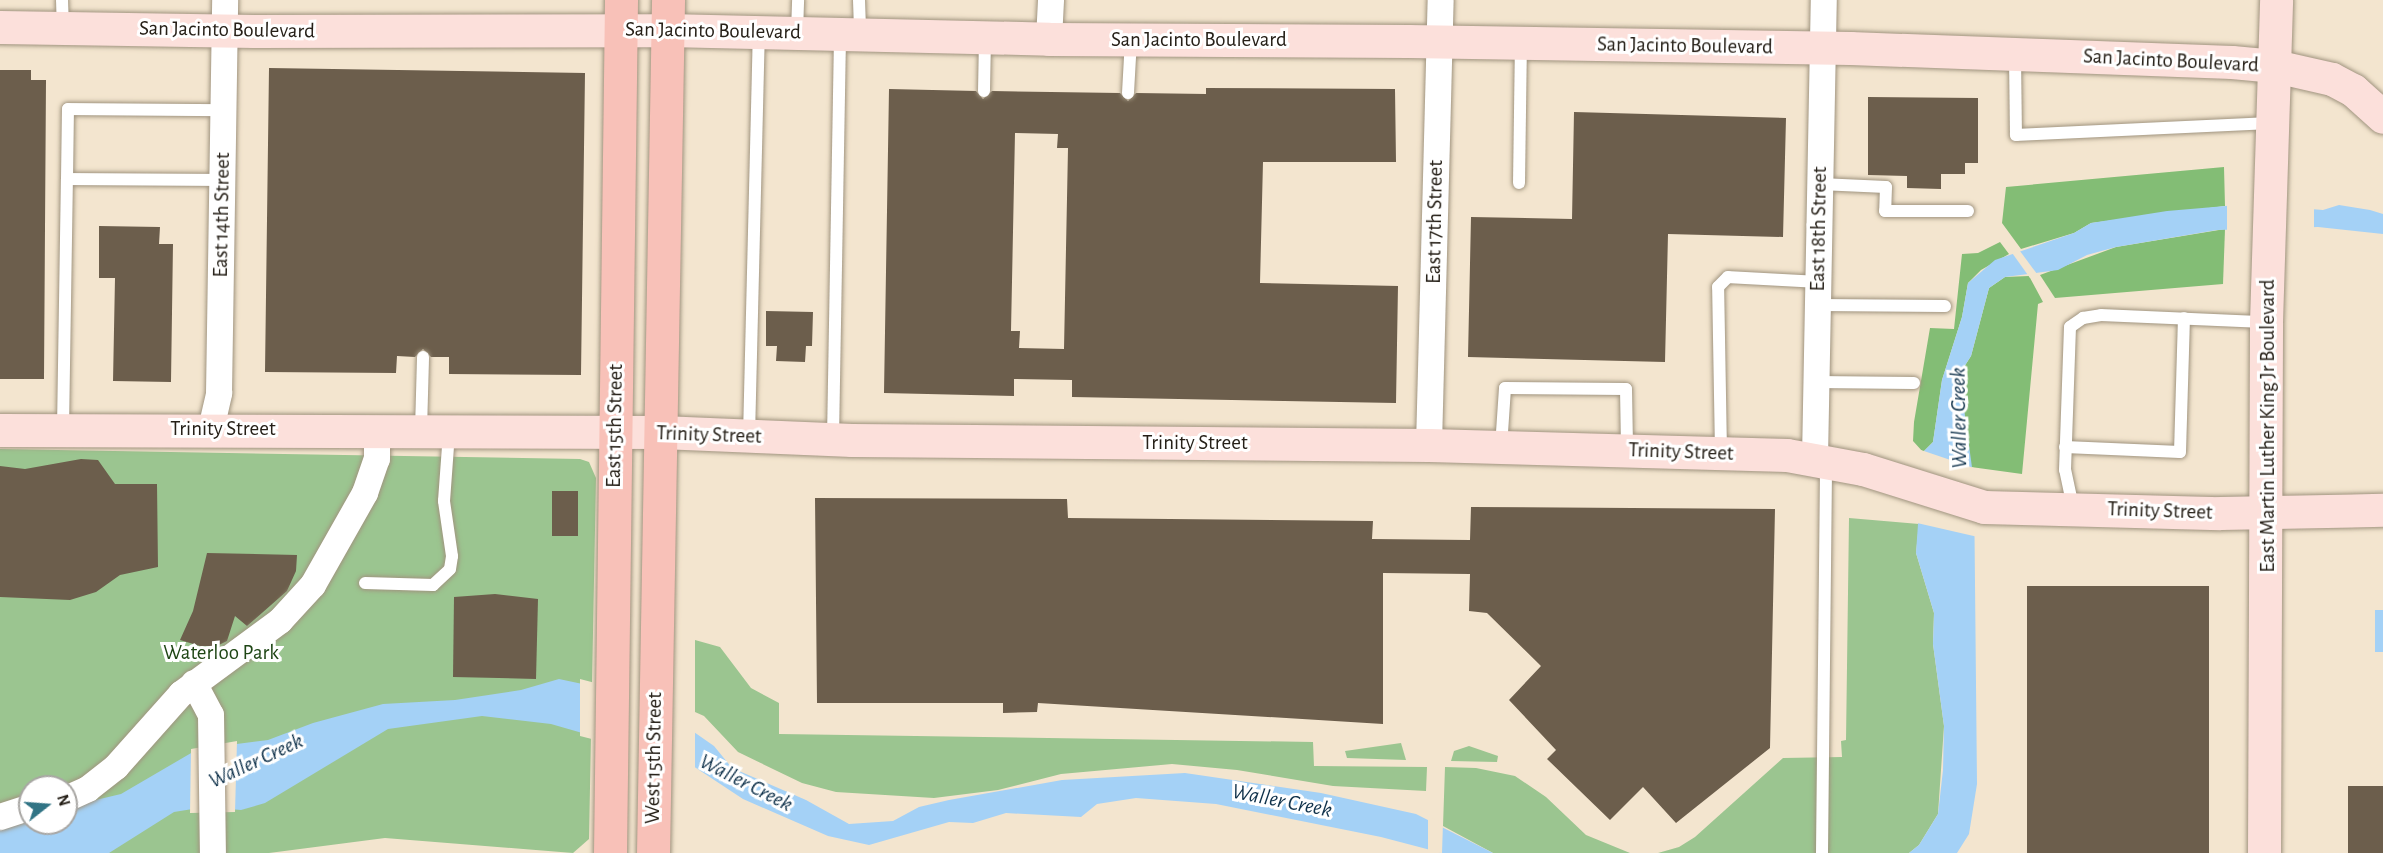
<!DOCTYPE html>
<html>
<head>
<meta charset="utf-8">
<style>
	body { margin:0 }
	#map { position:relative; width:2383px; height:853px; overflow:hidden; background:#f3e5cf; font-family:"Alegreya Sans",sans-serif }
	div>[style] { position:absolute }
	.green>* { inset:0; background:#9bc590 }
	.forest>* { inset:0; background:#83bd75 }
	.water>* { inset:0; background:#a4d1f6; transform-origin:0 0 }
	.pier>* { inset:0; background:#f3e5cf }
	.building>* { inset:0; background:#6c5e4c; transform-origin:0 0 }
	.roads { filter:drop-shadow(0 0 2px #a0947f) drop-shadow(0 0 2px #a0947f) }
	.lane>* { height:12px; margin:-6px; padding:0 6px; transform-origin:6px; border-radius:6px; background:#fff }
	.street>* { height:26px; margin:-13px; padding:0 13px; transform-origin:13px; border-radius:13px; background:#fff }
	.secondary>* { height:33px; margin:-16.5px; padding:0 16.5px; transform-origin:16.5px; border-radius:16.5px; background:#fce0db }
	.primary>* { height:33px; margin:-16.5px; padding:0 16.5px; transform-origin:16.5px; border-radius:16.5px; background:#f8c1b8 }
	span { translate:-50% -50%; white-space:nowrap; text-align:center; line-height:1.15; -webkit-text-stroke:6px #fff; paint-order:stroke }
	.street-label { font-size:21px; color:#262018 }
	.park-label { font-size:21px; color:#1f4615 }
	.water-label { font-size:22px; color:#10324b; font-style:italic }
	.north { position:absolute; left:18px; top:775px; width:60px; height:60px; box-sizing:border-box; background:#fff; border:2px solid #a8a6a3; border-radius:50%; rotate:73deg; font-size:16px; font-weight:700; line-height:24px; text-align:center; color:#262018 }
	.north::after { content:''; display:block; margin:auto; width:21px; height:27px; background:#317485; clip-path:polygon(50% 0,100% 100%,50% 72%,0 100%) }
</style>
</head>
<body>
<div id="map">
	<div class="green">
		<i style="clip-path:polygon(evenodd,0 449px,580px 459px,589px 462px,596px 478px,589px 839px,573px 853px,385px 838px,269px 853px,0 853px,0 449px,30px 787px,66px 787px,66px 823px,30px 823px,30px 787px)"></i>
		<i style="clip-path:polygon(1849px 518px,1919px 524px,1916px 553px,1934px 613px,1933px 644px,1944px 726px,1938px 814px,1919px 845px,1909px 853px,1658px 853px,1679px 847px,1695px 837px,1783px 758px,1842px 757px,1841px 741px,1846px 740px)"></i>
		<i style="clip-path:polygon(695px 640px,720px 647px,751px 688px,779px 703px,779px 734px,1313px 742px,1314px 766px,1427px 767px,1426px 791px,1333px 786px,1237px 770px,1172px 764px,1061px 774px,998px 790px,934px 798px,836px 792px,802px 783px,738px 752px,704px 716px,695px 712px)"></i>
		<i style="clip-path:polygon(1401px 743px,1406px 760px,1347px 758px,1345px 751px)"></i>
		<i style="clip-path:polygon(1469px 746px,1498px 756px,1497px 762px,1451px 761px,1454px 751px)"></i>
		<i style="clip-path:polygon(1445px 767px,1476px 768px,1515px 776px,1546px 797px,1586px 835px,1630px 853px,1493px 853px,1443px 826px)"></i>
	</div>
	<div class="forest">
		<i style="clip-path:polygon(2224px 167px,2225px 206px,2091px 223px,2074px 233px,2021px 249px,2002px 223px,2006px 187px)"></i>
		<i style="clip-path:polygon(2225px 229px,2223px 284px,2055px 298px,2040px 275px,2116px 247px)"></i>
		<i style="clip-path:polygon(2000px 242px,2009px 254px,1981px 270px,1968px 283px,1962px 317px,1942px 380px,1933px 442px,1923px 452px,1913px 441px,1914px 422px,1930px 328px,1954px 329px,1962px 254px,1978px 253px)"></i>
		<i style="clip-path:polygon(2029px 276px,2043px 302px,2038px 304px,2022px 474px,1971px 467px,1961px 387px,1964px 367px,1971px 356px,1989px 288px,2005px 277px)"></i>
	</div>
	<div class="water">
		<i style="clip-path:polygon(2249px 204px,2323px 210px,2339px 205px,2370px 210px,2383px 214px,2383px 234px,2318px 227px,2217px 230px,2116px 247px,2087px 255px,2058px 270px,2005px 277px,1989px 288px,1971px 356px,1964px 367px,1961px 387px,1974px 482px,1977px 784px,1969px 834px,1957px 853px,1909px 853px,1919px 845px,1938px 814px,1943px 770px,1944px 726px,1933px 644px,1934px 613px,1916px 553px,1923px 452px,1933px 442px,1942px 380px,1962px 317px,1968px 283px,1995px 260px,2074px 233px,2091px 223px,2167px 211px)"></i>
		<i style="left:2375px;top:610px;width:8px;height:42px"></i>
		<i style="clip-path:polygon(559px 679px,625px 693px,671px 716px,714px 746px,732px 768px,806px 800px,849px 824px,893px 821px,919px 807px,949px 800px,1062px 780px,1185px 773px,1321px 793px,1416px 814px,1493px 853px,1442px 853px,1381px 837px,1216px 804px,1136px 798px,1097px 804px,1081px 817px,1006px 813px,973px 823px,949px 822px,869px 845px,828px 836px,743px 799px,690px 764px,551px 724px,482px 716px,388px 729px,265px 803px,241px 810px,205px 807px,174px 812px,109px 853px,0 853px,0 825px,30px 811px,30px 823px,66px 823px,66px 807px,121px 794px,198px 749px,268px 740px,313px 723px,383px 704px,455px 700px,521px 690px)"></i>
	</div>
	<div class="pier">
		<i style="clip-path:polygon(2284px 201px,2314px 207px,2314px 230px,2227px 232px,2227px 203px)"></i>
		<i style="clip-path:polygon(2017px 247px,2040px 278px,2030px 278px,2010px 250px)"></i>
		<i style="clip-path:polygon(1921px 450px,1974px 468px,1978px 537px,1917px 523px)"></i>
		<i style="clip-path:polygon(580px 679px,626px 691px,695px 729px,695px 772px,635px 750px,580px 736px)"></i>
		<i style="clip-path:polygon(237px 741px,235px 812px,190px 813px,191px 749px)"></i>
		<i style="clip-path:polygon(1428px 816px,1443px 823px,1442px 853px,1428px 852px)"></i>
	</div>
	<div class="building">
		<i style="clip-path:polygon(269px 68px,585px 73px,581px 375px,449px 374px,449px 357px,431px 357px,423px 349px,415px 357px,397px 356px,396px 373px,265px 372px)"></i>
		<i style="clip-path:polygon(0 70px,31px 70px,31px 80px,46px 80px,44px 379px,0 379px)"></i>
		<i style="clip-path:polygon(evenodd,1206px 88px,1395px 89px,1396px 162px,1263px 162px,1260px 283px,1398px 286px,1396px 403px,1072px 397px,1072px 380px,1014px 379px,1014px 396px,884px 393px,889px 89px,976px 91px,983px 99px,992px 91px,1120px 93px,1128px 101px,1136px 93px,1206px 94px,1206px 88px,1015px 133px,1058px 134px,1057px 148px,1068px 148px,1064px 349px,1019px 348px,1020px 331px,1011px 331px,1015px 133px)"></i>
		<i style="clip-path:polygon(1868px 97px,1978px 98px,1978px 163px,1965px 163px,1965px 174px,1941px 174px,1941px 189px,1907px 188px,1907px 176px,1868px 175px)"></i>
		<i style="clip-path:polygon(1574px 112px,1786px 118px,1783px 237px,1668px 234px,1665px 362px,1468px 357px,1471px 217px,1572px 219px)"></i>
		<i style="clip-path:polygon(99px 226px,160px 227px,159px 244px,173px 244px,171px 382px,113px 381px,115px 278px,99px 278px)"></i>
		<i style="clip-path:polygon(766px 311px,813px 312px,812px 346px,806px 346px,805px 362px,776px 361px,777px 346px,766px 346px)"></i>
		<i style="clip-path:polygon(81px 459px,98px 460px,115px 484px,157px 484px,158px 567px,120px 575px,96px 592px,70px 600px,0 597px,0 466px,25px 469px)"></i>
		<i style="left:552px;top:491px;width:26px;height:45px"></i>
		<i style="clip-path:polygon(815px 498px,1067px 499px,1068px 518px,1373px 521px,1372px 539px,1470px 540px,1471px 507px,1775px 509px,1770px 748px,1676px 823px,1643px 787px,1610px 820px,1547px 759px,1556px 750px,1509px 700px,1541px 666px,1487px 613px,1469px 611px,1470px 574px,1383px 573px,1383px 724px,1038px 703px,1037px 712px,1003px 713px,1003px 703px,817px 703px)"></i>
		<i style="clip-path:polygon(207px 553px,297px 555px,296px 571px,287px 591px,247px 626px,235px 616px,227px 641px,217px 646px,200px 646px,180px 640px,193px 611px)"></i>
		<i style="left:2027px;top:586px;width:182px;height:267px"></i>
		<i style="clip-path:polygon(495px 594px,538px 599px,536px 679px,453px 677px,454px 597px)"></i>
		<i style="left:2383px;top:786px;width:67px;height:35px;rotate:90deg"></i>
	</div>
	<div class="roads">
		<div class="lane">
			<i style="left:62px;top:0;width:27px;rotate:88deg"></i>
			<i style="left:859px;top:0;width:33px;rotate:88deg"></i>
			<i style="left:797px;top:32px;width:32px;rotate:-88deg"></i>
			<i style="left:2015px;top:56px;width:79px;rotate:89.3deg"></i>
			<i style="left:2016px;top:135px;width:254px;rotate:-2.7deg"></i>
			<i style="left:984px;top:91px;width:53px;rotate:-88.9deg"></i>
			<i style="left:1128px;top:93px;width:53px;rotate:-86.8deg"></i>
			<i style="left:222px;top:180px;width:155px;rotate:-179.6deg"></i>
			<i style="left:67px;top:179px;width:70px;rotate:-89.2deg"></i>
			<i style="left:68px;top:109px;width:156px;rotate:0.4deg"></i>
			<i style="left:1519px;top:183px;width:139px;rotate:-89.2deg"></i>
			<i style="left:1820px;top:184px;width:66px;rotate:2.6deg"></i>
			<i style="left:1886px;top:187px;width:24px;rotate:92deg"></i>
			<i style="left:1885px;top:211px;width:83px"></i>
			<i style="left:1818px;top:305px;width:127px;rotate:0.5deg"></i>
			<i style="left:1816px;top:382px;width:98px;rotate:0.6deg"></i>
			<i style="left:63px;top:429px;width:250px;rotate:-89.1deg"></i>
			<i style="left:421px;top:430px;width:73px;rotate:-88.4deg"></i>
			<i style="left:749px;top:436px;width:403px;rotate:-88.6deg"></i>
			<i style="left:833px;top:438px;width:403px;rotate:-89deg"></i>
			<i style="left:1501px;top:447px;width:59px;rotate:-86.1deg"></i>
			<i style="left:1505px;top:388px;width:121px;rotate:0.5deg"></i>
			<i style="left:1626px;top:389px;width:60px;rotate:89deg"></i>
			<i style="left:2065px;top:447px;width:115px;rotate:2.5deg"></i>
			<i style="left:2180px;top:452px;width:134px;rotate:-88.3deg"></i>
			<i style="left:1721px;top:452px;width:165px;rotate:-91deg"></i>
			<i style="left:1718px;top:287px;width:14px;rotate:-45deg"></i>
			<i style="left:1728px;top:277px;width:90px;rotate:3.2deg"></i>
			<i style="left:2073px;top:507px;width:38px;rotate:-102deg"></i>
			<i style="left:2065px;top:470px;width:143px;rotate:-88deg"></i>
			<i style="left:2070px;top:327px;width:16px;rotate:-35deg"></i>
			<i style="left:2083px;top:318px;width:18px;rotate:-9deg"></i>
			<i style="left:2101px;top:315px;width:163px;rotate:2.5deg"></i>
			<i style="left:365px;top:583px;width:68px;rotate:1.7deg"></i>
			<i style="left:433px;top:585px;width:23px;rotate:-43deg"></i>
			<i style="left:450px;top:569px;width:13px;rotate:-81deg"></i>
			<i style="left:452px;top:556px;width:56px;rotate:-98.3deg"></i>
			<i style="left:444px;top:501px;width:68px;rotate:-85.8deg"></i>
			<i style="left:1822px;top:853px;width:389px;rotate:-89.4deg"></i>
		</div>
		<div class="street">
			<i style="left:1049px;top:39px;width:39px;rotate:-87deg"></i>
			<i style="left:211px;top:429px;width:37px;rotate:-77deg"></i>
			<i style="left:219px;top:393px;width:393px;rotate:-89.1deg"></i>
			<i style="left:1429px;top:445px;width:445px;rotate:-88.5deg"></i>
			<i style="left:1815px;top:458px;width:458px;rotate:-88.9deg"></i>
			<i style="left:194px;top:683px;width:36px;rotate:62deg"></i>
			<i style="left:211px;top:715px;width:138px;rotate:89.2deg"></i>
			<i style="left:66px;top:799px;width:24px;rotate:-24deg"></i>
			<i style="left:88px;top:789px;width:36px;rotate:-38deg"></i>
			<i style="left:116px;top:767px;width:98px;rotate:-48.3deg"></i>
			<i style="left:181px;top:694px;width:123px;rotate:-36.4deg"></i>
			<i style="left:280px;top:621px;width:49px;rotate:-47.5deg"></i>
			<i style="left:313px;top:585px;width:106px;rotate:-60.5deg"></i>
			<i style="left:365px;top:493px;width:36px;rotate:-71deg"></i>
			<i style="left:377px;top:459px;width:29px;rotate:-90deg"></i>
			<i style="left:0;top:817px;width:32px;rotate:-18deg"></i>
		</div>
		<div class="secondary">
			<i style="left:0;top:27px;width:254px;rotate:0.9deg"></i>
			<i style="left:254px;top:31px;width:413px;rotate:-0.1deg"></i>
			<i style="left:667px;top:30px;width:382px;rotate:1.3deg"></i>
			<i style="left:1049px;top:39px;width:359px;rotate:0.3deg"></i>
			<i style="left:1408px;top:41px;width:442px;rotate:0.9deg"></i>
			<i style="left:1850px;top:48px;width:382px;rotate:2.1deg"></i>
			<i style="left:2232px;top:62px;width:43px;rotate:5.3deg"></i>
			<i style="left:2275px;top:66px;width:58px;rotate:12.8deg"></i>
			<i style="left:2332px;top:79px;width:24px;rotate:28deg"></i>
			<i style="left:2353px;top:90px;width:40px;rotate:42deg"></i>
			<i style="left:0;top:430px;width:661px;rotate:0.17deg"></i>
			<i style="left:661px;top:432px;width:191px;rotate:2.4deg"></i>
			<i style="left:852px;top:440px;width:577px;rotate:0.5deg"></i>
			<i style="left:1429px;top:445px;width:358px;rotate:1.6deg"></i>
			<i style="left:1787px;top:455px;width:77px;rotate:10.4deg"></i>
			<i style="left:1863px;top:469px;width:127px;rotate:17.4deg"></i>
			<i style="left:1984px;top:507px;width:236px;rotate:1.5deg"></i>
			<i style="left:2220px;top:513px;width:163px;rotate:-1.1deg"></i>
			<i style="left:2264px;top:853px;width:531px;rotate:-89.78deg"></i>
			<i style="left:2266px;top:322px;width:322px;rotate:-88.2deg"></i>
		</div>
		<div class="primary">
			<i style="left:610px;top:853px;width:853px;rotate:-89.26deg"></i>
			<i style="left:653px;top:853px;width:853px;rotate:-88.99deg"></i>
		</div>
	</div>
	<div class="street-label">
		<span style="left:227px;top:30px;rotate:1deg">San Jacinto Boulevard</span>
		<span style="left:713px;top:31px;rotate:1deg">San Jacinto Boulevard</span>
		<span style="left:1199px;top:40px">San Jacinto Boulevard</span>
		<span style="left:1685px;top:46px;rotate:1deg">San Jacinto Boulevard</span>
		<span style="left:2171px;top:61px;rotate:3deg">San Jacinto Boulevard</span>
		<span style="left:222px;top:215px;rotate:-89deg">East 14th Street</span>
		<span style="left:1435px;top:222px;rotate:-89deg">East 17th Street</span>
		<span style="left:1819px;top:229px;rotate:-89deg">East 18th Street</span>
		<span style="left:615px;top:426px;rotate:-89deg">East 15th Street</span>
		<span style="left:2268px;top:426px;rotate:-90deg">East Martin Luther King Jr Boulevard</span>
		<span style="left:223px;top:429px">Trinity Street</span>
		<span style="left:709px;top:435px;rotate:2deg">Trinity Street</span>
		<span style="left:1195px;top:443px">Trinity Street</span>
		<span style="left:1681px;top:452px;rotate:2deg">Trinity Street</span>
		<span style="left:2160px;top:511px;rotate:2deg">Trinity Street</span>
		<span style="left:654px;top:758px;rotate:-89deg">West 15th Street</span>
	</div>
	<div class="park-label">
		<span style="left:221px;top:653px">Waterloo Park</span>
	</div>
	<div class="water-label">
		<span style="left:1959px;top:418px;rotate:-91deg">Waller Creek</span>
		<span style="left:256px;top:761px;rotate:-25deg">Waller Creek</span>
		<span style="left:746px;top:783px;rotate:27deg">Waller Creek</span>
		<span style="left:1282px;top:801px;rotate:11deg">Waller Creek</span>
	</div>
	<div class="north">N</div>
</div>
</body>
</html>
